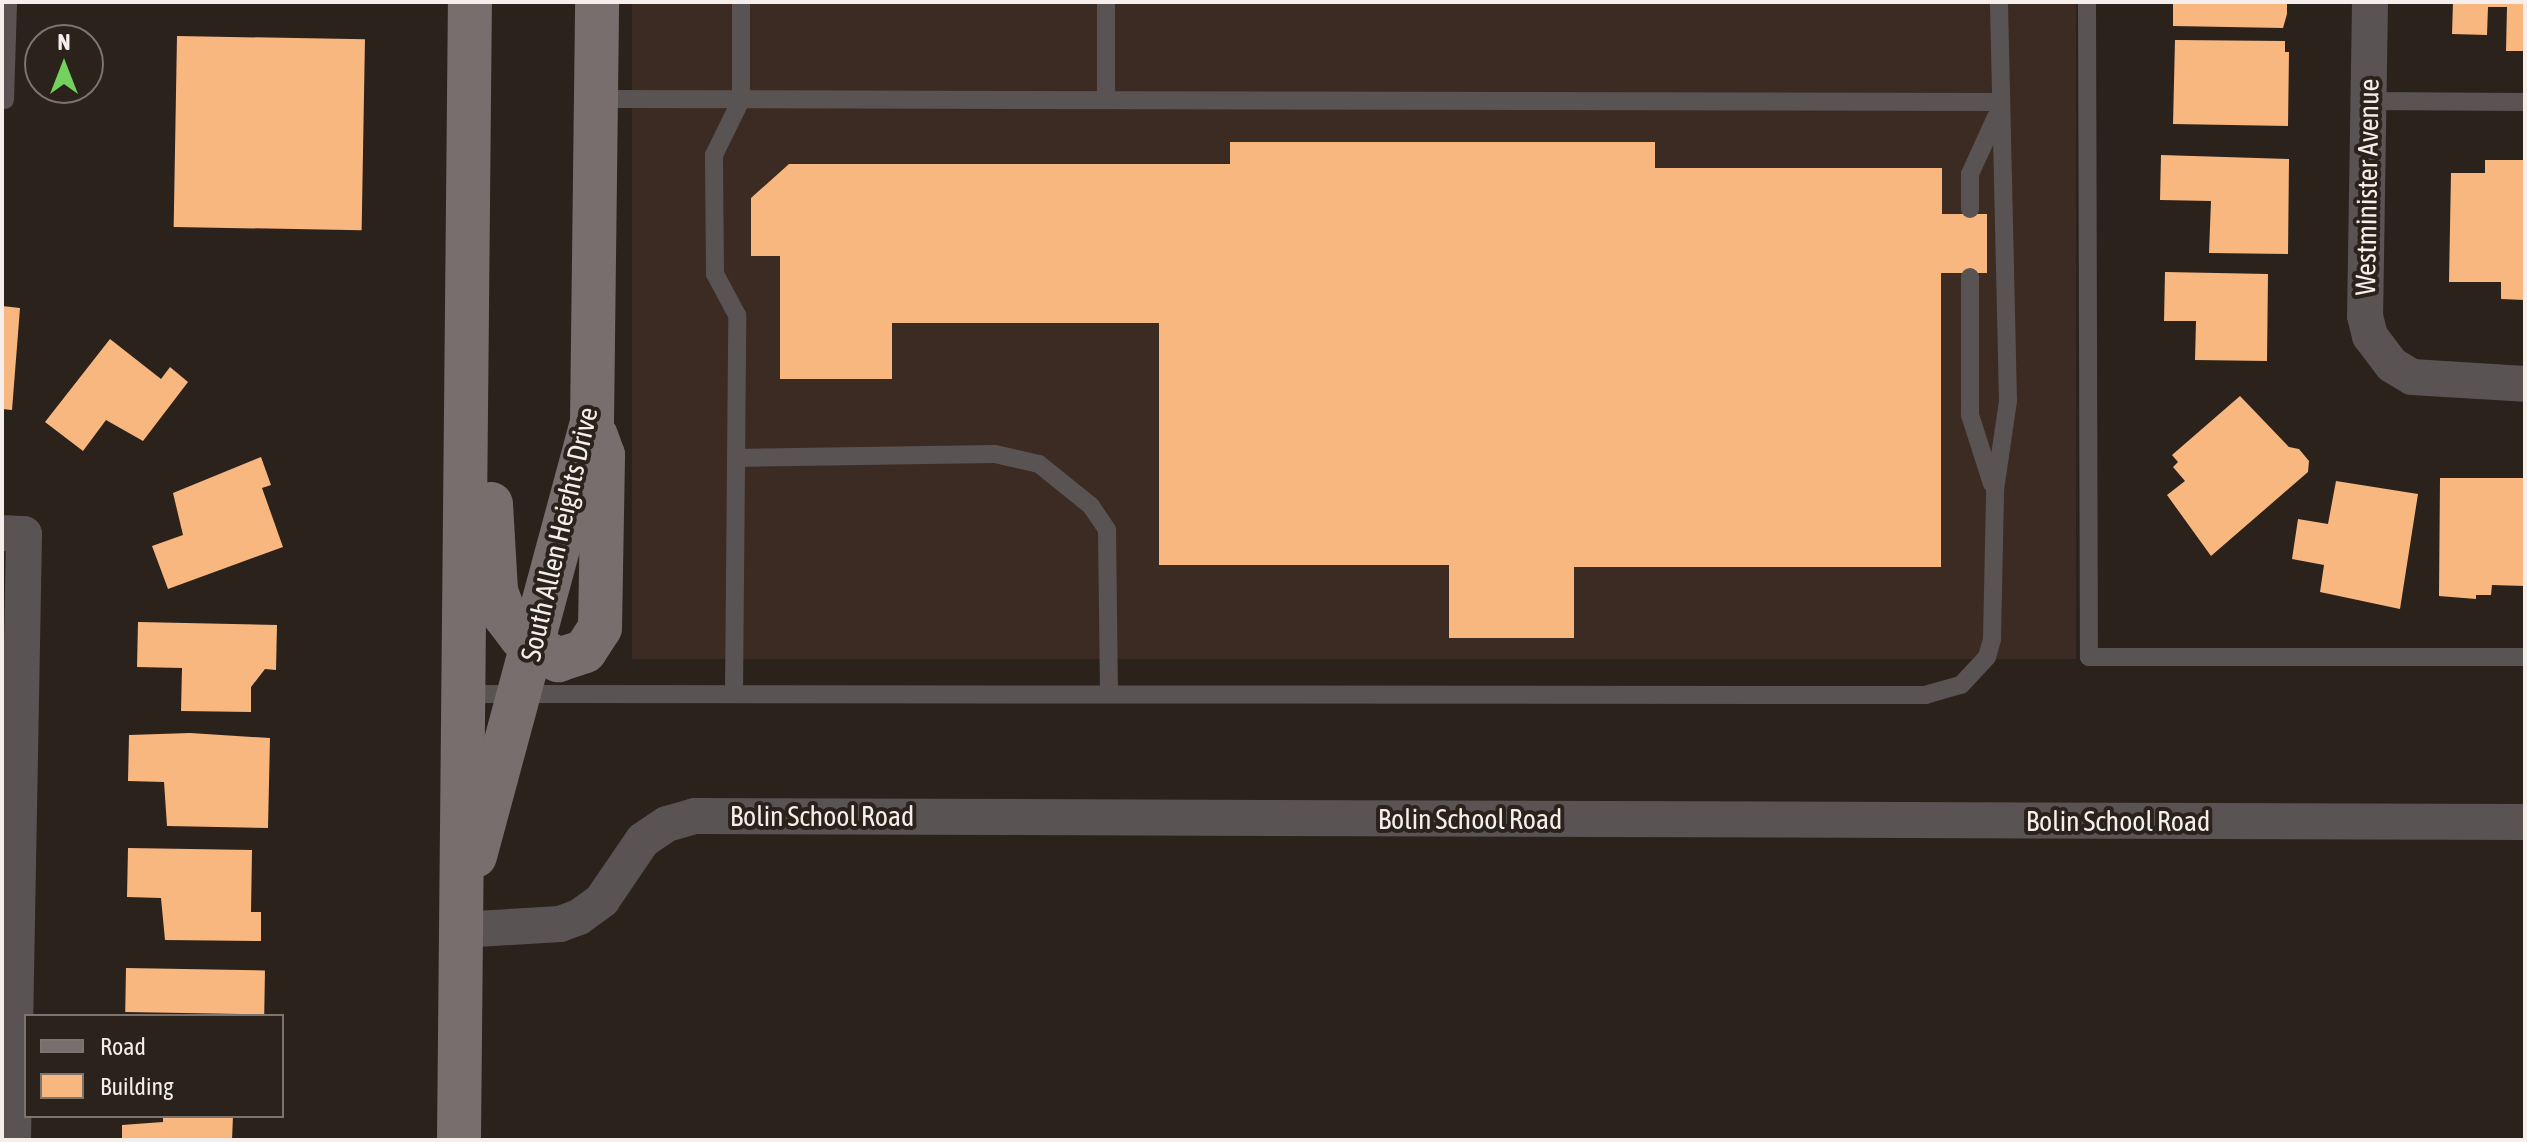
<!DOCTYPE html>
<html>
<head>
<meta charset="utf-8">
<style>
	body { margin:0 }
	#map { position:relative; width:2527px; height:1142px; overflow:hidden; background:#2c221c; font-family:"Asap Condensed",sans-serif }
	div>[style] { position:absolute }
	.built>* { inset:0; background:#3b2b22; transform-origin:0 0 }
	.building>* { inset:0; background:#f9b780; transform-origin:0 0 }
	.service>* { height:18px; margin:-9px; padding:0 9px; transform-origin:9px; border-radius:9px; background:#5a5353 }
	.minor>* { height:36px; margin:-18px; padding:0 18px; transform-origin:18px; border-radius:18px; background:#5a5353 }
	.secondary>* { height:44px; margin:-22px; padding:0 22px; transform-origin:22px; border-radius:22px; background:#786e6e }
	span { translate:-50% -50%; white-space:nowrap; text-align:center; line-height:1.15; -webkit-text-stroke:8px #2c221c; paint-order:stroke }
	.street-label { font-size:28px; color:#f5eeea }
	.frame { position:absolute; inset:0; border:4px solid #f5eeea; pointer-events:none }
	.legend { position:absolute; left:24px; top:1014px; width:260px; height:104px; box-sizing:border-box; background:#2c221c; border:2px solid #7c746e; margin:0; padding:10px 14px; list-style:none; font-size:24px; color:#f5eeea }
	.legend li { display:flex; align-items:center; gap:16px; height:40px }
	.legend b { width:40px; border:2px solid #7c746e }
	.north { position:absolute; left:24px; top:24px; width:80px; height:80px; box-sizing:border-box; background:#2c221c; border:2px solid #7c746e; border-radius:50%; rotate:0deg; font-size:22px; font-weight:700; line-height:32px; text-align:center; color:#f5eeea }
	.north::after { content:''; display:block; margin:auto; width:28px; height:36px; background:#72d25d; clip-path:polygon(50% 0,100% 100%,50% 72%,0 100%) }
</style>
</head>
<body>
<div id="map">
	<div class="built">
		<i style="left:632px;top:2px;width:1444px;height:657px"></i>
	</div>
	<div class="building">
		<i style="clip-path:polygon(2173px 2px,2287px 2px,2287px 14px,2283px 28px,2173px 26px)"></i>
		<i style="clip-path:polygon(2453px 2px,2525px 2px,2525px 51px,2506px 51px,2507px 7px,2488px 7px,2487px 35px,2452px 34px)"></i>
		<i style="left:177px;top:36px;width:188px;height:191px;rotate:1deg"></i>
		<i style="clip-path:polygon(2175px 40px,2285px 41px,2285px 52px,2289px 52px,2288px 126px,2173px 124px)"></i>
		<i style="clip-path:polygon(1230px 142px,1655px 142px,1655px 168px,1942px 168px,1942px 214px,1987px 214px,1987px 273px,1941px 273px,1941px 567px,1574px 567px,1574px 638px,1449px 638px,1449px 565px,1159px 565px,1159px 323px,892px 323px,892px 379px,780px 379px,780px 256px,751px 256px,751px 198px,789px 164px,1230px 164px)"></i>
		<i style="clip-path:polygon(2161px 155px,2289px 159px,2288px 254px,2209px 253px,2211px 201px,2160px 200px)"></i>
		<i style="clip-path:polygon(2485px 160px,2525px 160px,2524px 300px,2501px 299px,2501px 282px,2449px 282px,2451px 173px,2485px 173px)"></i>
		<i style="clip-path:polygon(2165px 272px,2268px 274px,2267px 361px,2195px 360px,2196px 321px,2164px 321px)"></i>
		<i style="clip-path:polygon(2px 306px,20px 308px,12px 410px,2px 409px)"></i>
		<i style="clip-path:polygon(110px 339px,161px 379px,170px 367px,188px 382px,143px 441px,106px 420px,83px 451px,45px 422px)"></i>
		<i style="clip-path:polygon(2240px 396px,2289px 447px,2299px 449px,2309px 461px,2308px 472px,2211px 556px,2167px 495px,2185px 481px,2173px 467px,2178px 462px,2172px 455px)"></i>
		<i style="clip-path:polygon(261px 457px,271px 485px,262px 488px,283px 547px,168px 589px,152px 546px,183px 535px,173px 493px)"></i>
		<i style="clip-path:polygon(2440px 478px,2525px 478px,2525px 586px,2492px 585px,2491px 595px,2476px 595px,2476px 599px,2439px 596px)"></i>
		<i style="clip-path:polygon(2336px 481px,2418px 494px,2400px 609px,2320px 592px,2324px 565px,2292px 559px,2298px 519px,2328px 524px)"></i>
		<i style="clip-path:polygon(138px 622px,277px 625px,276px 670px,265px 669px,251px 687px,251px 712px,181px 711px,182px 668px,137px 667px)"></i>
		<i style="clip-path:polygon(190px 733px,270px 738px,268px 828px,167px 826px,164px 782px,128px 781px,129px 735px)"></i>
		<i style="clip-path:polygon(128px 848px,252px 850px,251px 912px,261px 912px,261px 941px,165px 940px,161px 898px,127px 897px)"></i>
		<i style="left:126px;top:968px;width:139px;height:44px;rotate:1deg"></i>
		<i style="clip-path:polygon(163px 1116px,233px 1116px,232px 1140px,122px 1140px,122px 1125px,163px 1122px)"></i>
	</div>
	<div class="service">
		<i style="left:2087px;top:2px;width:655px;rotate:89.83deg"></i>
		<i style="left:2089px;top:657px;width:436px"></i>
		<i style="left:596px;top:99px;width:1403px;rotate:0.12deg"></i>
		<i style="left:5px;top:100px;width:98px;rotate:-88.2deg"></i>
		<i style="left:1106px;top:100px;width:98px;rotate:-90deg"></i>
		<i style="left:2369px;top:101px;width:156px;rotate:0.4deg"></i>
		<i style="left:1970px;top:209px;width:35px;rotate:-90deg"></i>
		<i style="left:1970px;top:174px;width:63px;rotate:-65.5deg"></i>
		<i style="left:1970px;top:277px;width:138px;rotate:90deg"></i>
		<i style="left:1970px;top:415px;width:72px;rotate:72.3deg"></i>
		<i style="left:736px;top:458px;width:259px;rotate:-0.9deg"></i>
		<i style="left:995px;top:454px;width:45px;rotate:12.8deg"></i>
		<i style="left:1039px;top:464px;width:67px;rotate:38.9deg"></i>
		<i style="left:1091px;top:506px;width:29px;rotate:56deg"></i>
		<i style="left:1107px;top:530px;width:164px;rotate:89.3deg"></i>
		<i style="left:461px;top:694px;width:1464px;rotate:0.04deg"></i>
		<i style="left:1925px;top:695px;width:37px;rotate:-16deg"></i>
		<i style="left:1961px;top:685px;width:38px;rotate:-47deg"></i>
		<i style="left:1987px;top:657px;width:19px;rotate:-74deg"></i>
		<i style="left:1992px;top:639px;width:149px;rotate:-88.8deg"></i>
		<i style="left:1995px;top:490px;width:90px;rotate:-81.7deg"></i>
		<i style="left:2008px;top:401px;width:399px;rotate:-91.3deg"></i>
		<i style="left:734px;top:694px;width:379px;rotate:-89.5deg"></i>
		<i style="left:737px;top:315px;width:47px;rotate:-118.2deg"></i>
		<i style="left:715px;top:274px;width:119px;rotate:-90.5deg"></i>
		<i style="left:714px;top:155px;width:61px;rotate:-63.9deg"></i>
		<i style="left:741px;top:100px;width:98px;rotate:-90deg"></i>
	</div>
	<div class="minor">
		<i style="left:2370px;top:2px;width:314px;rotate:90.9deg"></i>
		<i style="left:2365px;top:316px;width:21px;rotate:76deg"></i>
		<i style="left:2370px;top:336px;width:36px;rotate:53deg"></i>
		<i style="left:2392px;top:365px;width:23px;rotate:31deg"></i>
		<i style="left:2412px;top:377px;width:113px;rotate:3.5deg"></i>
		<i style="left:2px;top:533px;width:22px;rotate:3deg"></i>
		<i style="left:24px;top:534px;width:606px;rotate:91.04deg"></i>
		<i style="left:460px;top:930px;width:100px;rotate:-3.4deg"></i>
		<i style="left:560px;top:924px;width:20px;rotate:-20deg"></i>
		<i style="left:579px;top:917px;width:29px;rotate:-36deg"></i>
		<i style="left:602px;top:900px;width:73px;rotate:-55.7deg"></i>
		<i style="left:643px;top:840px;width:29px;rotate:-34deg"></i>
		<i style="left:667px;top:824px;width:29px;rotate:-16deg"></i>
		<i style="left:695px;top:816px;width:1830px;rotate:0.19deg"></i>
	</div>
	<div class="secondary">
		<i style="left:491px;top:504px;width:87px;rotate:86.7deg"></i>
		<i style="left:496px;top:591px;width:27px;rotate:70deg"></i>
		<i style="left:505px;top:616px;width:26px;rotate:53deg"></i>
		<i style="left:521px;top:637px;width:44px;rotate:31.9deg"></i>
		<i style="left:558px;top:660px;width:28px;rotate:-18deg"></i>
		<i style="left:585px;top:651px;width:27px;rotate:-57deg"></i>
		<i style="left:600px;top:628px;width:173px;rotate:-89deg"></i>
		<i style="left:603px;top:455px;width:20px;rotate:-110deg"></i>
		<i style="left:475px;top:856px;width:449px;rotate:-74.9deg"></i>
		<i style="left:592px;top:422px;width:420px;rotate:-89.3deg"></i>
		<i style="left:459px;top:1140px;width:1138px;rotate:-89.45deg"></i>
	</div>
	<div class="street-label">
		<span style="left:2367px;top:187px;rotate:-89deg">Westminister Avenue</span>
		<span style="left:559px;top:534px;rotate:-77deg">South Allen Heights Drive</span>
		<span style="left:822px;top:816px">Bolin School Road</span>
		<span style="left:1470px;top:819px">Bolin School Road</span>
		<span style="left:2118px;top:821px">Bolin School Road</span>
	</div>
	<div class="frame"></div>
	<ul class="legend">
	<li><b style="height:10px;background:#786e6e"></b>Road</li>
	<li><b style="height:22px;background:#f9b780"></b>Building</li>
	</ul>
	<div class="north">N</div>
</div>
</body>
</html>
